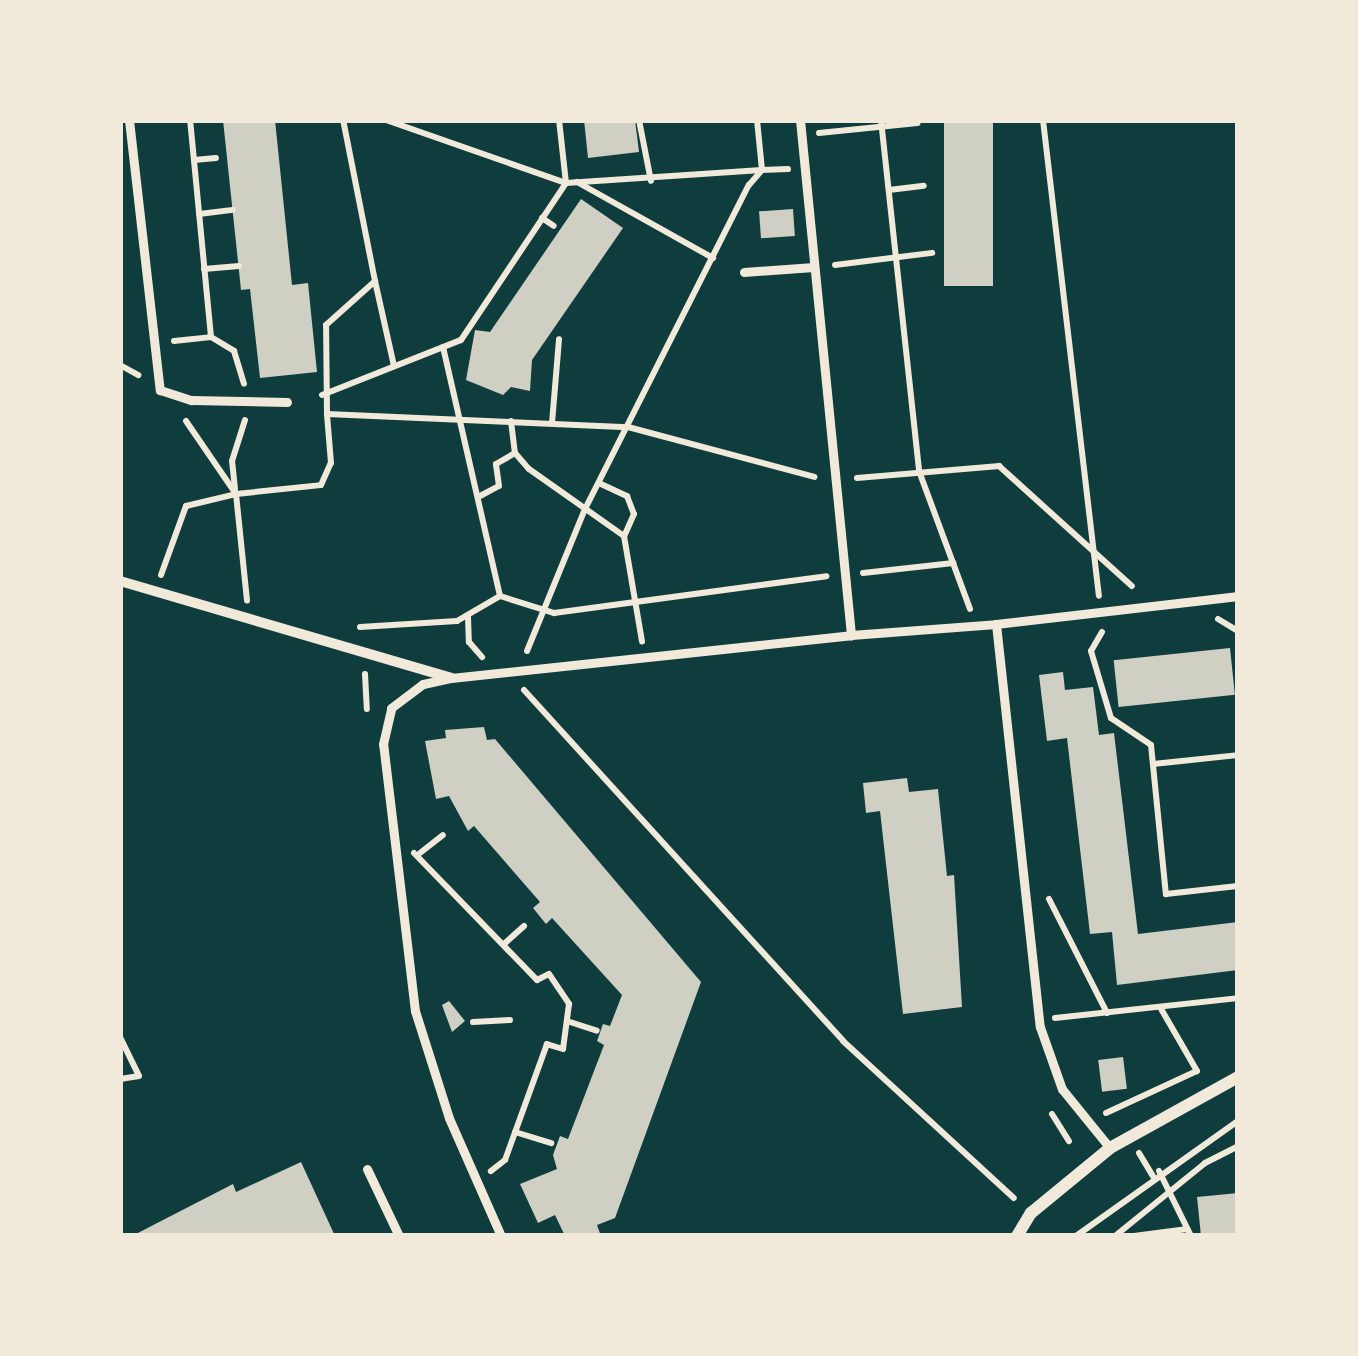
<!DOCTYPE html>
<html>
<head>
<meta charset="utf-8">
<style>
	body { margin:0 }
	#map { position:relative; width:1358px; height:1356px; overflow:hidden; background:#0f3d3e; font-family:"Zilla Slab",serif }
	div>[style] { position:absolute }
	.building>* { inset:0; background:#cfcfc3; transform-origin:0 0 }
	.path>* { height:6px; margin:-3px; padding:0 3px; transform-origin:3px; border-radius:3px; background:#f1e9da }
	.service>* { height:9px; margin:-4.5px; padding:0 4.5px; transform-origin:4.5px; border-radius:4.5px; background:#f1e9da }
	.pedestrian>* { height:10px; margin:-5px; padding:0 5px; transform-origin:5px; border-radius:5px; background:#f1e9da }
	.minor>* { height:12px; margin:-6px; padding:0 6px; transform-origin:6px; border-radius:6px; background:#f1e9da }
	span { translate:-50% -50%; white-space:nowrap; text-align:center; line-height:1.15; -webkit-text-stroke:10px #f1e9da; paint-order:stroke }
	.frame { position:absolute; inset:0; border:123px solid #f1e9da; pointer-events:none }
</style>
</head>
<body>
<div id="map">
	<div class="building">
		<i style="clip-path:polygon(223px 120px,275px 120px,292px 285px,308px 283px,317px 372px,260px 378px,250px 289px,241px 290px)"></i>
		<i style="clip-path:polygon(584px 120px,635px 120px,639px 152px,588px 158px)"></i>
		<i style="left:944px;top:120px;width:49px;height:166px"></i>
		<i style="clip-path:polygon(581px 199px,623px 228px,532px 360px,530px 391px,511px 387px,503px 395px,466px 380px,475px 330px,490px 332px)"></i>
		<i style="left:793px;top:209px;width:27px;height:34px;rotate:86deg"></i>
		<i style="left:1230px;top:648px;width:47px;height:117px;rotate:84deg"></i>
		<i style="clip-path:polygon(1063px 672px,1065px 690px,1093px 687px,1099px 735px,1114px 733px,1138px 934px,1238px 922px,1238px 970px,1117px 985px,1112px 932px,1090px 934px,1067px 738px,1047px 741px,1039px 675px)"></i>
		<i style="clip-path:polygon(484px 727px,487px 740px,495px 739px,701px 982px,615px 1218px,597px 1225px,601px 1236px,565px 1236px,555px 1215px,538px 1223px,520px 1184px,557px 1169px,553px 1155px,560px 1136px,568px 1139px,604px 1045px,597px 1041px,603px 1024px,610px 1026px,622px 995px,552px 918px,546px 924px,533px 908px,540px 902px,474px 826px,468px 831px,449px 796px,436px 799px,425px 741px,446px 738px,445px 730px)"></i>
		<i style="clip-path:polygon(907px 778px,909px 792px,938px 789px,947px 876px,954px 875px,962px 1007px,903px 1014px,880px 811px,866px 813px,863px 783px)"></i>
		<i style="clip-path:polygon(449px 1001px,465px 1021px,452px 1032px,442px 1005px)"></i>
		<i style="left:1123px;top:1057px;width:32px;height:25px;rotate:83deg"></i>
		<i style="clip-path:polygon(301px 1162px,335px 1236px,132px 1236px,233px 1184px,236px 1192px)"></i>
		<i style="clip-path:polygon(1238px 1193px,1238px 1236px,1201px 1236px,1197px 1197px)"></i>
	</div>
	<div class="path">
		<i style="left:386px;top:120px;width:191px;rotate:19.3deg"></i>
		<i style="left:566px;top:183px;width:196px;rotate:-3.8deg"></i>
		<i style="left:762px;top:170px;width:50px;rotate:-95.7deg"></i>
		<i style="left:639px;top:120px;width:62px;rotate:78.9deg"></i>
		<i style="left:881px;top:120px;width:353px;rotate:83.8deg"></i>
		<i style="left:919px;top:471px;width:147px;rotate:69.7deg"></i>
		<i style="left:1043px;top:120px;width:479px;rotate:83.3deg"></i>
		<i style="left:819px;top:133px;width:99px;rotate:-5.8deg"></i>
		<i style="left:194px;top:160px;width:22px;rotate:-5deg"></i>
		<i style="left:577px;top:182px;width:156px;rotate:29.2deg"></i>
		<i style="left:889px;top:190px;width:35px;rotate:-7deg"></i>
		<i style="left:199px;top:214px;width:34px;rotate:-7deg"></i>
		<i style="left:542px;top:218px;width:14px;rotate:34deg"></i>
		<i style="left:835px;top:265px;width:98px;rotate:-7.1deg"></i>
		<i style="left:204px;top:269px;width:35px;rotate:-5deg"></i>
		<i style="left:375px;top:281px;width:87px;rotate:77.4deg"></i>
		<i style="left:211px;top:337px;width:27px;rotate:31deg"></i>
		<i style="left:234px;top:351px;width:34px;rotate:73deg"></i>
		<i style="left:174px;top:341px;width:37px;rotate:-6deg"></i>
		<i style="left:211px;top:337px;width:218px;rotate:-95.5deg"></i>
		<i style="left:443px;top:347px;width:255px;rotate:77.1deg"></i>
		<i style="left:120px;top:365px;width:21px;rotate:29deg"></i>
		<i style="left:322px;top:395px;width:149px;rotate:-21.6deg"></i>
		<i style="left:461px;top:340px;width:189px;rotate:-56.2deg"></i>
		<i style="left:566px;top:183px;width:63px;rotate:-96.3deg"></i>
		<i style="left:327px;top:414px;width:89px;rotate:-90.6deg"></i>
		<i style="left:326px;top:325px;width:66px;rotate:-41.9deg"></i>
		<i style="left:375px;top:281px;width:164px;rotate:-101.2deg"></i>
		<i style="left:186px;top:421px;width:88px;rotate:55.6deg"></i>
		<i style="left:236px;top:494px;width:85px;rotate:-6deg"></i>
		<i style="left:321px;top:485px;width:24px;rotate:-66deg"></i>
		<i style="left:331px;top:463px;width:49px;rotate:-94.7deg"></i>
		<i style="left:327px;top:414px;width:301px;rotate:2.5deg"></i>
		<i style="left:628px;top:427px;width:193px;rotate:15deg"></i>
		<i style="left:511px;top:421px;width:32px;rotate:83deg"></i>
		<i style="left:515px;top:453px;width:21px;rotate:49deg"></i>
		<i style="left:529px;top:469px;width:116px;rotate:35.2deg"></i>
		<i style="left:624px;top:536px;width:107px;rotate:80.3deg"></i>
		<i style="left:552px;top:423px;width:84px;rotate:-85.2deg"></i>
		<i style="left:857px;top:478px;width:143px;rotate:-4.8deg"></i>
		<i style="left:999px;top:466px;width:179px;rotate:42.1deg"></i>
		<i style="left:601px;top:484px;width:29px;rotate:25deg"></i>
		<i style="left:627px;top:496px;width:19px;rotate:69deg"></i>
		<i style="left:634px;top:514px;width:24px;rotate:114deg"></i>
		<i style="left:235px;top:489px;width:28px;rotate:-96deg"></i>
		<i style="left:232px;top:461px;width:43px;rotate:-72.4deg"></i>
		<i style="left:480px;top:496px;width:21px;rotate:-28deg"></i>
		<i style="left:499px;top:486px;width:22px;rotate:-98deg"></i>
		<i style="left:496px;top:464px;width:22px;rotate:-30deg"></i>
		<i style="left:863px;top:573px;width:91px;rotate:-6.3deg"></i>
		<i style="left:161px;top:575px;width:73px;rotate:-70.1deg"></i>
		<i style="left:186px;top:506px;width:51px;rotate:-13.5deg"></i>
		<i style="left:236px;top:494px;width:107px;rotate:84.1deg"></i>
		<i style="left:468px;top:617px;width:25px;rotate:88deg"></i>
		<i style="left:469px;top:642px;width:20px;rotate:49deg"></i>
		<i style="left:1218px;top:619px;width:23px;rotate:31deg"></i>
		<i style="left:360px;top:627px;width:97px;rotate:-3.5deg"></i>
		<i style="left:457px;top:621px;width:50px;rotate:-30.2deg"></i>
		<i style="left:500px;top:596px;width:57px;rotate:17.5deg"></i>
		<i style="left:554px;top:613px;width:275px;rotate:-7.7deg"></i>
		<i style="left:1102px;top:632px;width:22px;rotate:120deg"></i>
		<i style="left:1091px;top:651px;width:70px;rotate:73.4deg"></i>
		<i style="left:1111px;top:718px;width:48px;rotate:34deg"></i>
		<i style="left:1151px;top:745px;width:150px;rotate:84.3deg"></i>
		<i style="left:1166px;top:894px;width:72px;rotate:-6.3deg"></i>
		<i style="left:527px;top:651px;width:153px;rotate:-67.8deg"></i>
		<i style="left:585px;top:509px;width:363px;rotate:-63.2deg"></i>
		<i style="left:749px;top:185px;width:20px;rotate:-49deg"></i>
		<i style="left:762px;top:170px;width:26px;rotate:-2deg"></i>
		<i style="left:365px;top:674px;width:35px;rotate:87deg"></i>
		<i style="left:524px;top:690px;width:474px;rotate:47.7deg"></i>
		<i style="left:843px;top:1041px;width:232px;rotate:42.6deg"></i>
		<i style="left:1153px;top:764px;width:85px;rotate:-6deg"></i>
		<i style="left:414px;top:853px;width:177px;rotate:45.9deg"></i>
		<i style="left:537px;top:980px;width:13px;rotate:-27deg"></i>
		<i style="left:549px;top:974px;width:36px;rotate:56deg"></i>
		<i style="left:569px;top:1004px;width:45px;rotate:97.6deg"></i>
		<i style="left:563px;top:1049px;width:17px;rotate:-163deg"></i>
		<i style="left:547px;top:1044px;width:123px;rotate:109.9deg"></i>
		<i style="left:505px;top:1160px;width:18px;rotate:142deg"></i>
		<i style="left:420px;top:853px;width:29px;rotate:-38deg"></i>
		<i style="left:1049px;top:899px;width:128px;rotate:63deg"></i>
		<i style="left:504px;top:944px;width:27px;rotate:-42deg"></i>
		<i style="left:1160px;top:1007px;width:74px;rotate:60deg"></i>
		<i style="left:1055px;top:1018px;width:184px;rotate:-6.2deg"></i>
		<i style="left:473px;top:1022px;width:37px;rotate:-3deg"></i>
		<i style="left:570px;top:1022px;width:28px;rotate:18deg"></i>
		<i style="left:120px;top:1037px;width:43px;rotate:64deg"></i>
		<i style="left:139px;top:1076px;width:19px;rotate:171deg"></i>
		<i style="left:1106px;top:1113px;width:100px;rotate:-24.8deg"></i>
		<i style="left:1052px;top:1114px;width:32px;rotate:58deg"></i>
		<i style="left:515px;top:1132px;width:38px;rotate:17deg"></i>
		<i style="left:1139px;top:1153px;width:27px;rotate:59deg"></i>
		<i style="left:1159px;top:1171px;width:72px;rotate:63.8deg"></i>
		<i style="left:1076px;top:1236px;width:199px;rotate:-35.4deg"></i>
		<i style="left:1115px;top:1236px;width:116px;rotate:-39deg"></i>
		<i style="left:1205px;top:1163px;width:37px;rotate:-27deg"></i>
		<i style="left:1134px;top:1236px;width:54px;rotate:-7.4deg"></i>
	</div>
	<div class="service">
		<i style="left:129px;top:120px;width:272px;rotate:83.5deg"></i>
		<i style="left:160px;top:390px;width:33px;rotate:18deg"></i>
		<i style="left:191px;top:400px;width:96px;rotate:1.2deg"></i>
		<i style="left:800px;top:120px;width:518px;rotate:84.34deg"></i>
		<i style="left:851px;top:635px;width:145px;rotate:-4.3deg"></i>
		<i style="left:996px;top:624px;width:405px;rotate:83.8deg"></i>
		<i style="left:1040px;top:1027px;width:66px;rotate:70.5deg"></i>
		<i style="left:1062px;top:1089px;width:76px;rotate:50.9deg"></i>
		<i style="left:744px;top:272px;width:70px;rotate:-4.1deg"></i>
		<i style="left:996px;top:624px;width:244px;rotate:-6.6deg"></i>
		<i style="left:367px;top:1169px;width:74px;rotate:64.5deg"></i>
		<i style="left:501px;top:1236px;width:129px;rotate:-113.8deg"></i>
		<i style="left:449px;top:1118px;width:112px;rotate:-107.6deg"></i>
		<i style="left:415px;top:1011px;width:269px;rotate:-96.8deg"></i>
		<i style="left:383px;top:744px;width:37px;rotate:-77deg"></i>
		<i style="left:391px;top:708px;width:40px;rotate:-37deg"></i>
		<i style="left:423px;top:684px;width:29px;rotate:-12deg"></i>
		<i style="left:451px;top:678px;width:402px;rotate:-6.1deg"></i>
	</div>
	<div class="pedestrian">
		<i style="left:120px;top:581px;width:345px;rotate:16.3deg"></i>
	</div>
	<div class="minor">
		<i style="left:1017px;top:1236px;width:27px;rotate:-59deg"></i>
		<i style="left:1031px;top:1213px;width:102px;rotate:-39.4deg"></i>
		<i style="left:1110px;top:1148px;width:146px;rotate:-29deg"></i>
	</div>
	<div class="frame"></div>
</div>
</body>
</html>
